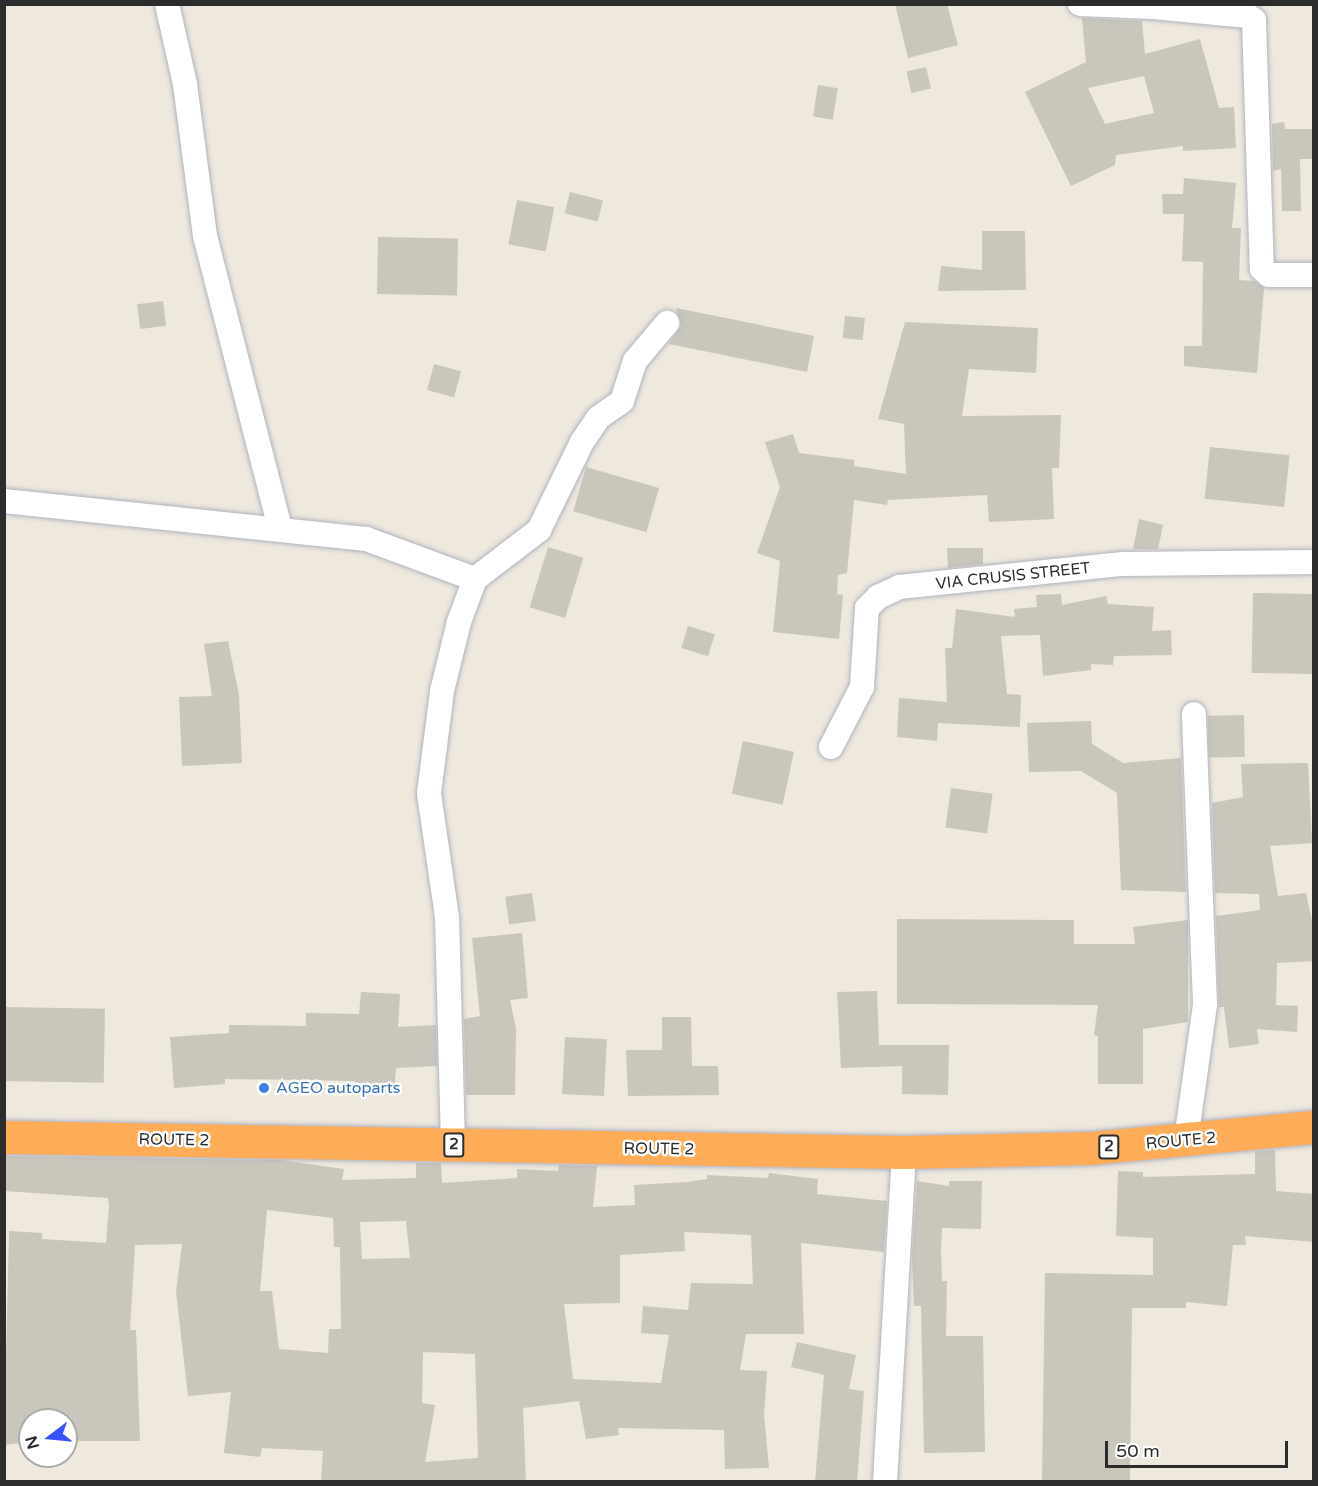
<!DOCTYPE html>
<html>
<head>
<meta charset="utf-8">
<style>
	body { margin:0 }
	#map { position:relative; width:1318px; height:1486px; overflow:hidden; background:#eee8dd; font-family:"Varela Round",sans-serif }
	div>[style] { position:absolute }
	.building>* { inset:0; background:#c9c6bc; transform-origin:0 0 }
	.roads { filter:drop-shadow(0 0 2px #b1b3c0) drop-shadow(0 0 2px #b1b3c0) }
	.street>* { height:24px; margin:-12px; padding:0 12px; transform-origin:12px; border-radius:12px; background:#fff }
	.highway>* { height:33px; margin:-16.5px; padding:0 16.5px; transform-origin:16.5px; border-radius:16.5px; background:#ffac58 }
	.dots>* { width:16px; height:16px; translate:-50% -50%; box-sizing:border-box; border:3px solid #fff; border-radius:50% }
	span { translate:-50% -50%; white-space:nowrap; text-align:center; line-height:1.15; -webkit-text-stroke:5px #fff; paint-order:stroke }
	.shield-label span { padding:2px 4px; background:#fff; border:2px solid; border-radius:4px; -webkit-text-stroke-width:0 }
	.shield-label { font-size:15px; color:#2c2c2c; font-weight:700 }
	.street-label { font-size:16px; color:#2c2c2c }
	.shop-label { font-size:16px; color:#366cbe }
	.left { translate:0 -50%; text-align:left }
	.frame { position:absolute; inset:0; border:6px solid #2c2c2c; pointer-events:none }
	.north { position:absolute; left:18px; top:1408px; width:60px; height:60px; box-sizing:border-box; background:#fff; border:2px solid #ababab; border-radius:50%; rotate:254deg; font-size:16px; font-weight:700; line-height:24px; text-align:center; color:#2c2c2c }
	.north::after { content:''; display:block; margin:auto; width:21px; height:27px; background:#3a51ff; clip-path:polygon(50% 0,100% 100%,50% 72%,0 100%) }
	.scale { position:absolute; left:1105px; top:1441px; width:183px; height:27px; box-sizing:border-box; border:3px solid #2c2c2c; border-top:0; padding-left:8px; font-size:18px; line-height:21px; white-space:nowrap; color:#2c2c2c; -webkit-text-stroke:4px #fff; paint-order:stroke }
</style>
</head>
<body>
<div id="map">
	<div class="building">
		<i style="clip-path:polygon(895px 4px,947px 4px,958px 45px,908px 58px)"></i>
		<i style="clip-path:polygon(evenodd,1082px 18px,1142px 21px,1145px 54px,1200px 39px,1219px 108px,1234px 107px,1236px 148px,1183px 151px,1183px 146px,1116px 155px,1115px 165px,1071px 186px,1025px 92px,1086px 62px,1082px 18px,1144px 76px,1154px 113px,1105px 124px,1088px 88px,1144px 76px)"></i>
		<i style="left:926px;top:67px;width:22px;height:20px;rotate:77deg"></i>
		<i style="left:818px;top:85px;width:20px;height:32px;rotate:9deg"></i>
		<i style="clip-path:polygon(1284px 122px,1285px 129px,1314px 129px,1314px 159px,1300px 159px,1301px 211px,1282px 211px,1281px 169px,1273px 171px,1272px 124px)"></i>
		<i style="clip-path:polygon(1184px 178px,1236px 183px,1232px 228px,1241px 228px,1239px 280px,1254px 281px,1264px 288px,1257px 373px,1184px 366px,1184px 346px,1202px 346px,1203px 262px,1182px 261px,1184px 214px,1163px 214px,1162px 194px,1183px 194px)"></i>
		<i style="left:570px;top:192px;width:34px;height:22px;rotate:14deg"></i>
		<i style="left:517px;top:200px;width:38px;height:45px;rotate:11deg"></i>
		<i style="clip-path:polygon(982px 231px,1025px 231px,1026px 290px,938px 291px,941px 266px,982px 270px)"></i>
		<i style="left:378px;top:237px;width:80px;height:57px;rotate:1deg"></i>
		<i style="left:163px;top:301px;width:25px;height:26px;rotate:83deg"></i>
		<i style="clip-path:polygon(676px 308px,814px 336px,807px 372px,669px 344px,681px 326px)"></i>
		<i style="left:845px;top:316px;width:20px;height:22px;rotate:6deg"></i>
		<i style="clip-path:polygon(905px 322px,1038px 328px,1036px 373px,969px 369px,962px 416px,1061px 415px,1059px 468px,1052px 468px,1054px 519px,989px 522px,987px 495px,888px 500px,887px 505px,854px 500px,847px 573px,838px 575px,837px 594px,843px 595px,839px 639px,773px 632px,780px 561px,757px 553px,780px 487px,765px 442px,793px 434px,799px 453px,854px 460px,854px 466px,906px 474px,904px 424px,878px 419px)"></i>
		<i style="left:434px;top:364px;width:28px;height:27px;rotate:15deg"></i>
		<i style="left:1210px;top:447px;width:80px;height:52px;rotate:6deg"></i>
		<i style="left:586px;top:467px;width:76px;height:46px;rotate:16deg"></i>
		<i style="clip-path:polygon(1139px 519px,1163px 525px,1158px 549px,1133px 549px)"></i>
		<i style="left:548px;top:547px;width:37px;height:63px;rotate:17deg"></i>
		<i style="clip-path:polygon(947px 548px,983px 548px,983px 564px,948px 568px)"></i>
		<i style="left:1253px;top:593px;width:61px;height:80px;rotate:1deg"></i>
		<i style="clip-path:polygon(1061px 594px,1062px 605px,1106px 596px,1108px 604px,1154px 607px,1152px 631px,1171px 630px,1172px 655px,1114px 656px,1113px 665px,1091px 664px,1091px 670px,1043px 676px,1040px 635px,1001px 636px,1007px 694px,1021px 695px,1020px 727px,938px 723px,937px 741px,897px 737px,899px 698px,947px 702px,945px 648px,952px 648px,956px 609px,1015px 617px,1014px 609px,1037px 607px,1036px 595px)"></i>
		<i style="left:688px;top:626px;width:28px;height:23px;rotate:17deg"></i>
		<i style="clip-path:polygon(228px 641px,239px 695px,242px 763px,182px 766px,179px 697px,212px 696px,204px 644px)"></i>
		<i style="left:1244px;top:715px;width:42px;height:36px;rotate:89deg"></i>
		<i style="clip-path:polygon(1091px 721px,1092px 744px,1123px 763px,1181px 758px,1186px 892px,1121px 890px,1117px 793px,1081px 771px,1029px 772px,1027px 723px)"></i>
		<i style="left:743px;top:741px;width:52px;height:54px;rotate:12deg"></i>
		<i style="clip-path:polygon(1308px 763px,1312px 843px,1270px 846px,1278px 896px,1306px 893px,1314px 930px,1314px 961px,1277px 963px,1276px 1005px,1298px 1006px,1297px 1032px,1257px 1029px,1259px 1044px,1229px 1048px,1224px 1007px,1219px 1007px,1216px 916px,1260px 910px,1259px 894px,1215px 893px,1212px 803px,1243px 797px,1241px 764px)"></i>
		<i style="left:951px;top:788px;width:42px;height:40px;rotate:8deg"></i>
		<i style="left:532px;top:893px;width:28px;height:27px;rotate:82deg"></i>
		<i style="clip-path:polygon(897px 919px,1074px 920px,1074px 944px,1135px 944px,1133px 927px,1188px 920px,1188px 1022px,1143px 1029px,1143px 1084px,1098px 1084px,1098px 1036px,1094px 1035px,1098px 1005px,897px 1004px)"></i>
		<i style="clip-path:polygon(522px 933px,528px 998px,510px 1000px,516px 1028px,515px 1095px,466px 1095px,464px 1019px,480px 1016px,472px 938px)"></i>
		<i style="clip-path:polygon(877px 991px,879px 1045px,949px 1045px,948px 1095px,902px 1094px,902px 1066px,841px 1068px,837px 992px)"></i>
		<i style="clip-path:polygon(361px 992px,400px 994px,398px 1027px,436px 1025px,437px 1066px,396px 1068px,394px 1094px,354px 1091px,355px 1081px,305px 1080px,225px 1079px,225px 1084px,174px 1088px,170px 1037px,229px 1033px,229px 1025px,306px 1026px,306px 1013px,359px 1014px)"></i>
		<i style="left:4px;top:1007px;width:101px;height:74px;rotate:1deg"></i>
		<i style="clip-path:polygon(662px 1017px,691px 1017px,692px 1066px,718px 1066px,719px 1095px,628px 1096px,626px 1050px,662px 1050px)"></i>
		<i style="left:565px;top:1037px;width:42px;height:57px;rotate:3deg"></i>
		<i style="clip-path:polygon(1275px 1150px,1276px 1191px,1314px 1194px,1314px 1242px,1245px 1236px,1246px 1245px,1233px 1245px,1227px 1306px,1186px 1302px,1186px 1308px,1132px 1308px,1130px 1482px,1042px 1482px,1045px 1273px,1153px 1275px,1153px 1238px,1116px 1236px,1118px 1171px,1143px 1172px,1143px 1177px,1255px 1174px,1255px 1151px)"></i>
		<i style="clip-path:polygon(evenodd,4px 1156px,280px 1160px,344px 1169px,342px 1180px,416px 1178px,416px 1163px,441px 1163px,442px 1183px,517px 1178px,517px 1169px,558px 1171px,559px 1165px,597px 1166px,593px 1207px,635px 1205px,634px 1185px,687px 1182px,707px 1179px,707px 1175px,768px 1178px,769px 1173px,818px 1179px,817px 1194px,887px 1201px,884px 1252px,801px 1243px,804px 1334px,746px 1334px,740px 1370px,767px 1371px,764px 1415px,769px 1468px,725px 1469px,724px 1430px,618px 1428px,619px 1435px,586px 1439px,579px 1401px,523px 1408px,526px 1482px,321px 1482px,323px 1451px,262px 1448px,260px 1457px,224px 1453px,231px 1392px,188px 1396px,176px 1292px,182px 1244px,135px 1245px,130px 1330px,136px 1330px,140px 1441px,66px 1441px,66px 1420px,30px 1420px,30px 1442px,4px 1445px,9px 1231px,42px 1233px,42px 1239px,106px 1243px,109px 1206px,108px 1198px,4px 1191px,4px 1156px,267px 1210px,333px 1218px,334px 1247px,340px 1247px,341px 1329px,329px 1329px,328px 1353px,279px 1349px,272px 1291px,260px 1291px,267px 1210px,4px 1156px,406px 1221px,410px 1258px,362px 1259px,360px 1222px,406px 1221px,4px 1156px,684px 1232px,751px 1235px,753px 1284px,691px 1283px,688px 1310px,643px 1306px,641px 1333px,669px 1335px,661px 1383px,573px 1379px,564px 1304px,620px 1303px,620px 1255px,685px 1251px,684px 1232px,4px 1156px,423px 1352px,475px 1354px,478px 1458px,425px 1462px,435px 1405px,422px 1403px,423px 1352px)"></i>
		<i style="clip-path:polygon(917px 1181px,949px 1186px,949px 1181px,982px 1181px,981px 1229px,942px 1228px,941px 1249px,942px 1281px,947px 1281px,946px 1336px,983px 1336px,985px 1452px,924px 1453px,921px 1306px,914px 1306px,912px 1257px)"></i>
		<i style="clip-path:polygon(797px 1342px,856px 1355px,849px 1389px,864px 1391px,857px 1482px,815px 1482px,824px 1375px,791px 1367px)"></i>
	</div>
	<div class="roads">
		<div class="street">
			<i style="left:167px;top:4px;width:82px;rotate:77.3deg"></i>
			<i style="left:185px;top:84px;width:153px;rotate:82.5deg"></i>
			<i style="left:205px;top:236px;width:301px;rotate:75.6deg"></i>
			<i style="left:1080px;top:4px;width:73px;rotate:2.4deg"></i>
			<i style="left:1153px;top:7px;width:95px;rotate:5.4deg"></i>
			<i style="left:1248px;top:16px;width:7px;rotate:34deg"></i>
			<i style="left:1254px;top:20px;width:249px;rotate:88.2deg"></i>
			<i style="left:1262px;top:269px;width:9px;rotate:41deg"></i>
			<i style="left:1269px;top:275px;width:45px"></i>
			<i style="left:4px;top:501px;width:364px;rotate:6deg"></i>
			<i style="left:366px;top:539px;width:116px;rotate:20.2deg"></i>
			<i style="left:831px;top:747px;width:68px;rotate:-62.7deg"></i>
			<i style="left:862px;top:687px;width:79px;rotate:-86.4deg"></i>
			<i style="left:867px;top:608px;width:16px;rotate:-45deg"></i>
			<i style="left:878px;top:597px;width:23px;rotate:-25deg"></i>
			<i style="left:899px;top:587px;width:225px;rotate:-5.9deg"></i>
			<i style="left:1123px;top:564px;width:191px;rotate:-0.6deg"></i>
			<i style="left:1186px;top:1140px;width:137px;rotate:-82deg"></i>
			<i style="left:1205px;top:1004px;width:290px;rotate:-92.2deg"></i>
			<i style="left:453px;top:1145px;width:228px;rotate:-91.5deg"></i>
			<i style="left:447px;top:917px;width:125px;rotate:-98.3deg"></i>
			<i style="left:429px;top:793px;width:103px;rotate:-82.7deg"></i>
			<i style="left:442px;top:691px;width:71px;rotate:-76.2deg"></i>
			<i style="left:459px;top:622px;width:46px;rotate:-69.6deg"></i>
			<i style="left:475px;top:579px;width:81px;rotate:-37.4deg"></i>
			<i style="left:539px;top:530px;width:98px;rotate:-64deg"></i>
			<i style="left:582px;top:442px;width:29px;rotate:-56deg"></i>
			<i style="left:598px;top:418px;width:29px;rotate:-35deg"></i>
			<i style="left:622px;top:401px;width:42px;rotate:-72deg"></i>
			<i style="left:635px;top:361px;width:50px;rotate:-49.9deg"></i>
			<i style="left:885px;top:1482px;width:331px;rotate:-86.7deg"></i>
		</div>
		<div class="highway">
			<i style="left:4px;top:1137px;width:900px;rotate:0.95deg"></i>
			<i style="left:904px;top:1152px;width:186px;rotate:-1.2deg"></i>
			<i style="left:1090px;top:1148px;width:225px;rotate:-5.4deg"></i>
		</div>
	</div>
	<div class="dots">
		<i style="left:264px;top:1088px;background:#3f7fe0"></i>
	</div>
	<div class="shield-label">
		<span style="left:454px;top:1145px">2</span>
		<span style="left:1109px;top:1147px">2</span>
	</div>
	<div class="street-label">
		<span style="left:1013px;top:576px;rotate:-6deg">VIA CRUSIS STREET</span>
		<span style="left:174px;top:1140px;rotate:1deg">ROUTE 2</span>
		<span style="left:1181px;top:1141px;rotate:-5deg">ROUTE 2</span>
		<span style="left:659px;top:1149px;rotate:1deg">ROUTE 2</span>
	</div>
	<div class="shop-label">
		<span class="left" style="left:276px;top:1088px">AGEO autoparts</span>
	</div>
	<div class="frame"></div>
	<div class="north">N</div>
	<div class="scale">50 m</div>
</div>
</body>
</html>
